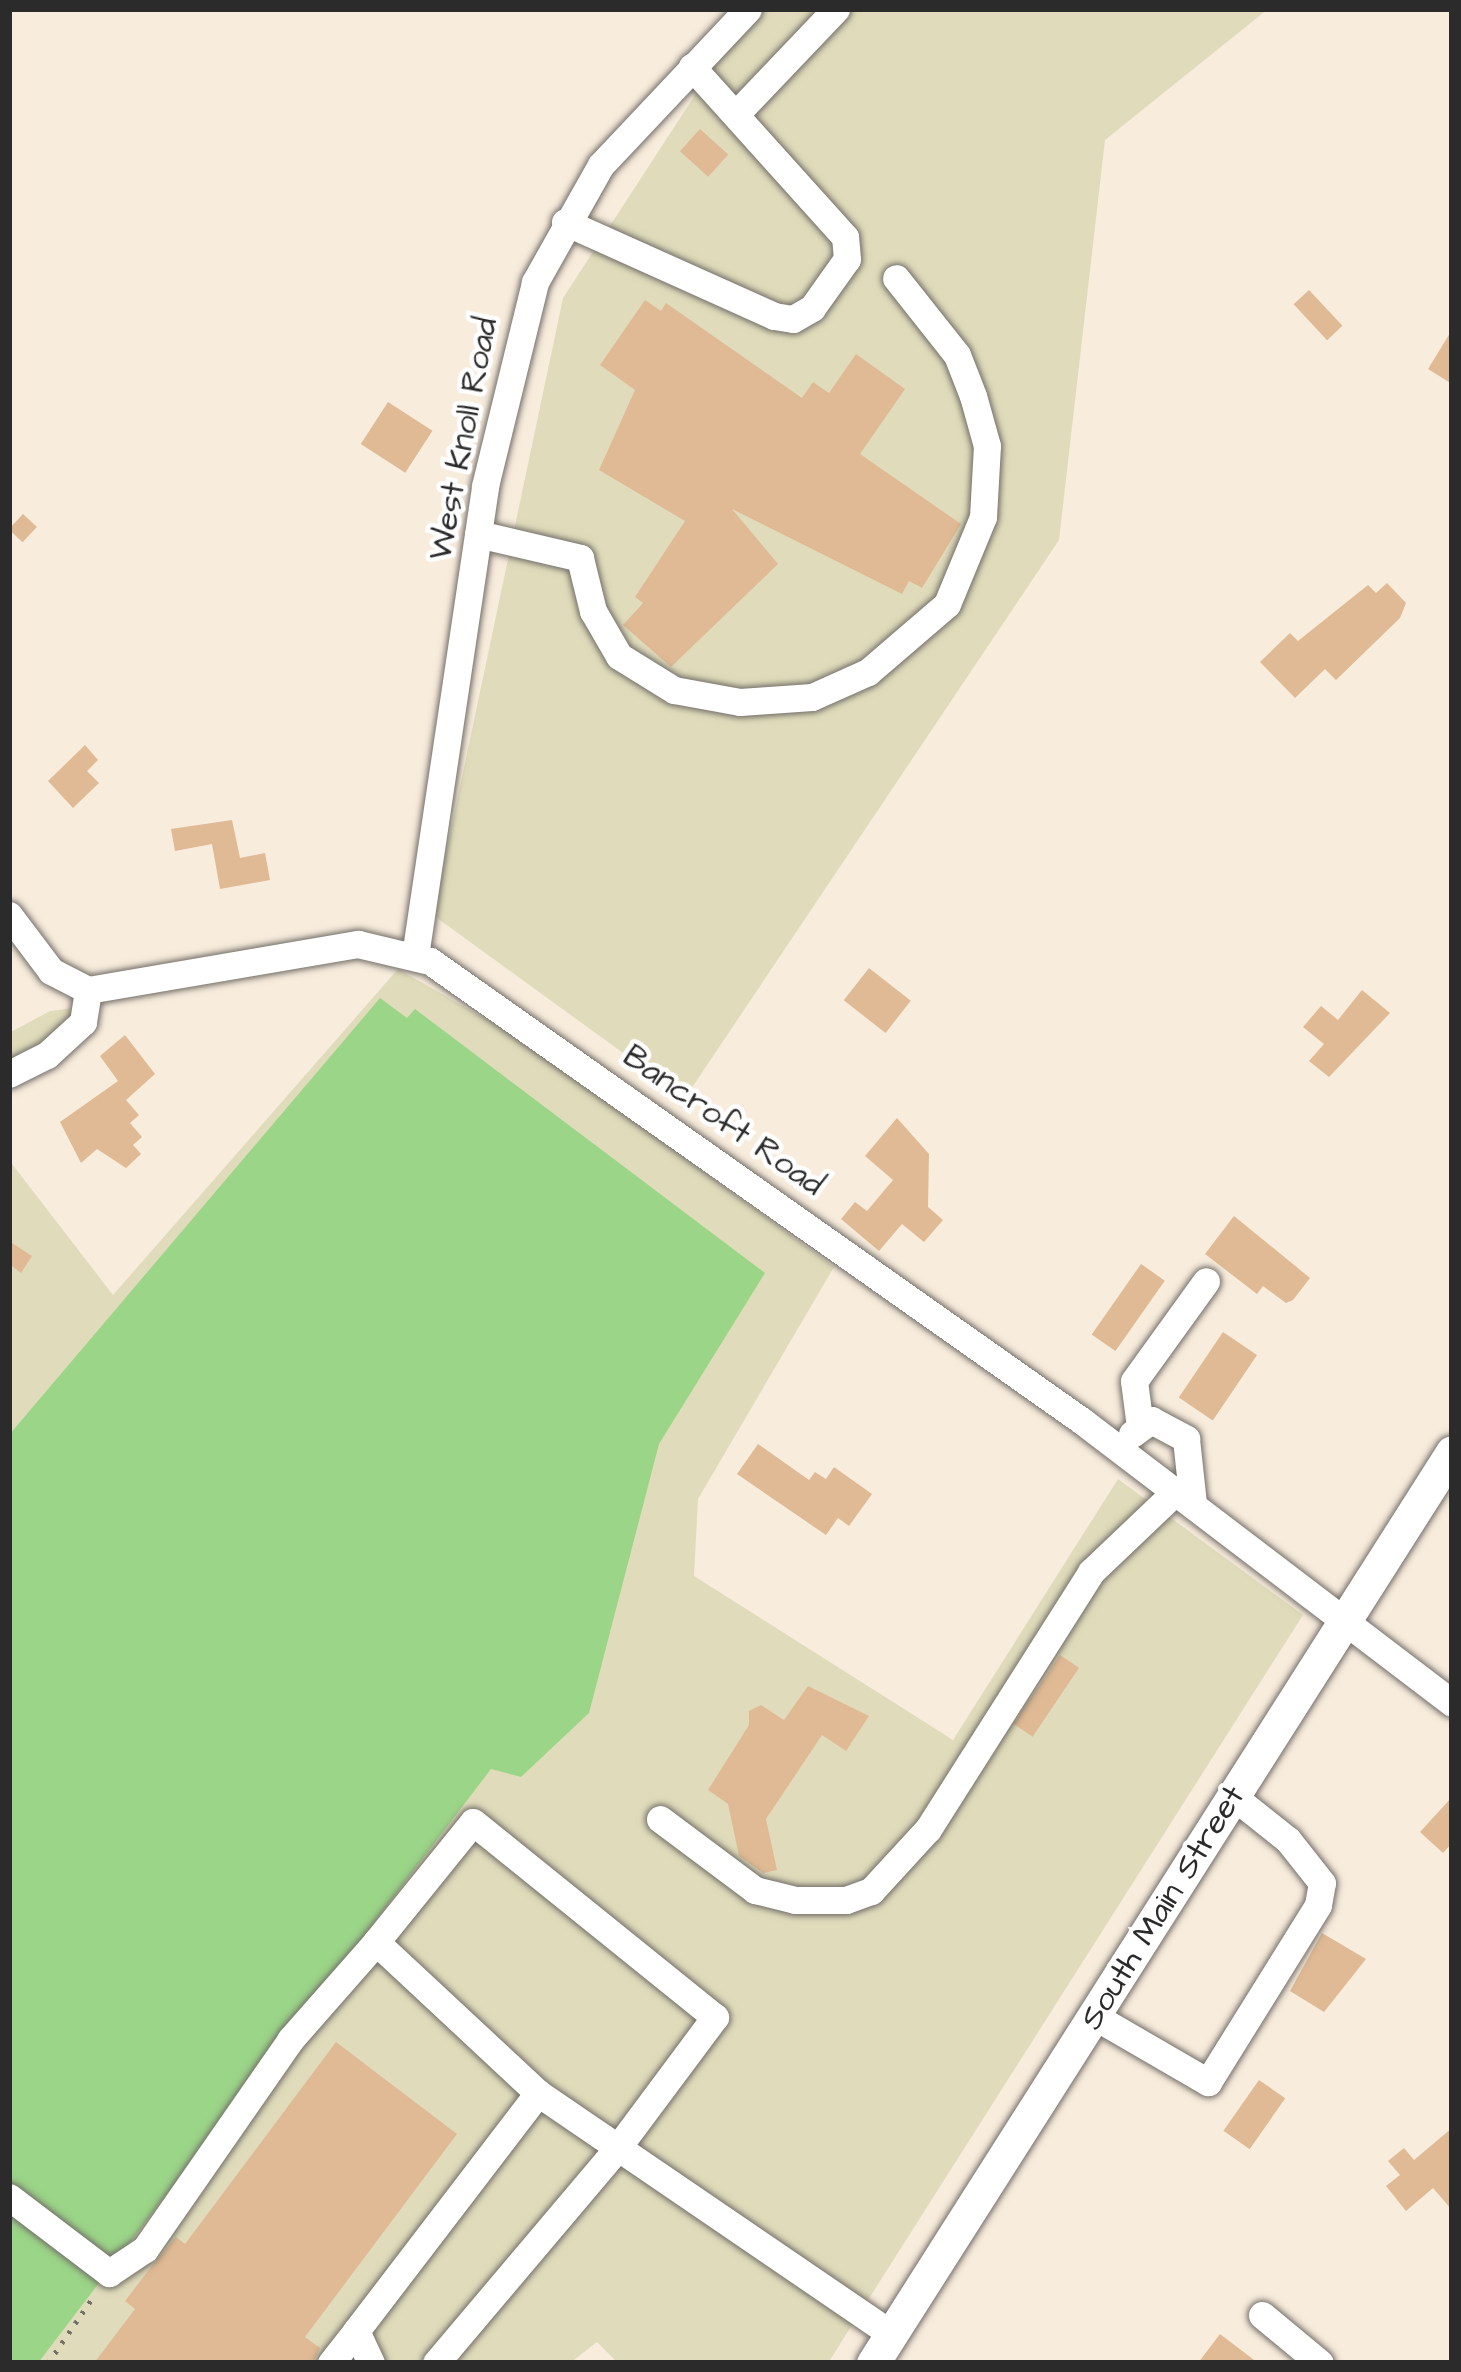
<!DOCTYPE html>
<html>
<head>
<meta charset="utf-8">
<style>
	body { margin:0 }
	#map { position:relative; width:1461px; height:2372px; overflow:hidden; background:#f8ecdc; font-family:"Architects Daughter",sans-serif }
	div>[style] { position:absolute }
	.built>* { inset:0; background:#e0dcbb }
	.green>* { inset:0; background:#9bd588 }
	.building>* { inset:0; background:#e0ba94; transform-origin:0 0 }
	.path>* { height:4.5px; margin-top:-2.25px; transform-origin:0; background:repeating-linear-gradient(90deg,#736f69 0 3px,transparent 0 12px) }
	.roads { filter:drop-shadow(0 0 3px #736f69) drop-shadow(0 0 3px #736f69) }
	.minor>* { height:27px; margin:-13.5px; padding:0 13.5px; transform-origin:13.5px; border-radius:13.5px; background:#fff }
	.major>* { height:33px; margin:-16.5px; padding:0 16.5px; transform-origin:16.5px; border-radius:16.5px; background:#fff }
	span { translate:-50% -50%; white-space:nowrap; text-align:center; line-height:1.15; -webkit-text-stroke:9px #fff; paint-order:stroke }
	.street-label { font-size:33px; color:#2b2b2b }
	.frame { position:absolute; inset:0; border:12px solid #2b2b2b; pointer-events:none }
</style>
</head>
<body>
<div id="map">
	<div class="built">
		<i style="clip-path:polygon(751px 9px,1268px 9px,1105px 140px,1059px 540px,685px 1098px,433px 915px,563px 298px)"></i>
		<i style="clip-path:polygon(398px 969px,521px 1039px,834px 1267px,698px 1499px,694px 1576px,953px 1740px,1118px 1479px,1303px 1615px,828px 2363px,618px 2363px,597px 2342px,570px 2363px,9px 2363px,9px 1160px,113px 1295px)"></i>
		<i style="clip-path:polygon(83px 1007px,9px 1079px,9px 1033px,50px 1011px)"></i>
	</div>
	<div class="green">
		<i style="clip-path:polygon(380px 998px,407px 1018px,415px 1009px,765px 1273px,659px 1444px,589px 1713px,521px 1777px,491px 1769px,38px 2363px,9px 2363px,9px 1435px)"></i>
	</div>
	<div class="building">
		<i style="left:700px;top:129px;width:38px;height:30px;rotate:42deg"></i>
		<i style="left:1309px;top:290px;width:49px;height:21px;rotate:47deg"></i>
		<i style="clip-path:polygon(645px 300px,661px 311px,666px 303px,802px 398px,813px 382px,829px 393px,856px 354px,905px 389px,860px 454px,961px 524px,922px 588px,909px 581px,902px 594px,732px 509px,778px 564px,671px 667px,623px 625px,643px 603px,635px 597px,685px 521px,599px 470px,635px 390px,600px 365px)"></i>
		<i style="clip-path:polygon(1452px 330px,1452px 384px,1428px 369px)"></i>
		<i style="left:388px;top:402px;width:53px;height:50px;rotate:33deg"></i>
		<i style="left:23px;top:514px;width:19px;height:21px;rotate:43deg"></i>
		<i style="clip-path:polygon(1387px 583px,1406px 603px,1400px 618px,1336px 680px,1325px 669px,1295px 698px,1260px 662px,1290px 633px,1298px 641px,1368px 585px,1376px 593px)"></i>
		<i style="clip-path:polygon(85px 745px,98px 760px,87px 771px,99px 783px,73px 808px,48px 781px)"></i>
		<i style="clip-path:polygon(232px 820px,240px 858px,265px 853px,270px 880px,220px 889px,212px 844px,175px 851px,171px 829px)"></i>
		<i style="left:869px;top:968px;width:53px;height:41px;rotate:38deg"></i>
		<i style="clip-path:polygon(1362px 990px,1390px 1013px,1329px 1077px,1309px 1061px,1324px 1044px,1303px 1027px,1321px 1006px,1338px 1020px)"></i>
		<i style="clip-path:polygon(125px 1035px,155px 1074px,126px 1100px,139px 1115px,130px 1123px,142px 1137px,133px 1145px,141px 1154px,126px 1168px,97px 1149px,81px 1163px,60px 1122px,118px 1081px,100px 1056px)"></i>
		<i style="clip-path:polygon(897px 1118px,929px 1154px,928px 1207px,943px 1220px,924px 1242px,902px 1224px,879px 1251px,841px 1219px,855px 1202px,867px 1211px,893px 1180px,865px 1156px)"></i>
		<i style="clip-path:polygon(1234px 1216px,1310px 1278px,1293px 1300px,1286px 1303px,1263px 1286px,1257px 1294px,1205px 1254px)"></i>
		<i style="clip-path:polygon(9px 1241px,32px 1256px,21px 1273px,9px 1264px)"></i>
		<i style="left:1141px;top:1264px;width:29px;height:86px;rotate:35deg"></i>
		<i style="left:1223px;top:1332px;width:41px;height:79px;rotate:34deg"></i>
		<i style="clip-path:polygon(758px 1444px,809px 1480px,815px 1472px,826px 1479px,834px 1467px,872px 1494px,849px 1526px,838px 1518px,826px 1535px,737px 1474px)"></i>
		<i style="left:1060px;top:1655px;width:23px;height:83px;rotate:34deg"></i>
		<i style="clip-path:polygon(808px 1686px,869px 1716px,846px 1751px,822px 1735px,766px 1819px,777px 1870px,763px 1873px,739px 1856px,728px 1804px,708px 1790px,749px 1725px,749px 1711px,761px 1705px,784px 1720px)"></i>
		<i style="clip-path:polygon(1452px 1797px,1452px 1843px,1443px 1853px,1420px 1832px)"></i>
		<i style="clip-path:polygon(1322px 1933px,1366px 1959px,1324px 2012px,1290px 1991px)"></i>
		<i style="clip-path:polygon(336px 2042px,457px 2134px,305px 2337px,320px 2348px,313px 2363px,94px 2363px,135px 2309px,125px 2301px,151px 2267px,176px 2237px,185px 2244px)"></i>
		<i style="left:1259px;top:2080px;width:32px;height:62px;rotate:35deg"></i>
		<i style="clip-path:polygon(1452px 2128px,1452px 2210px,1433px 2188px,1406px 2211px,1386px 2186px,1400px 2175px,1388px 2161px,1404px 2148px,1414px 2160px)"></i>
		<i style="clip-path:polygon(1220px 2334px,1258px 2363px,1198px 2363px)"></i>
	</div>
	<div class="path">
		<i style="left:48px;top:2363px;width:83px;rotate:-55.7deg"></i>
	</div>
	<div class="roads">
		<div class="minor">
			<i style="left:736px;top:114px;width:145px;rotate:-46.4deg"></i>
			<i style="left:565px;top:222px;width:229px;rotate:24.2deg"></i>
			<i style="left:774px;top:316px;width:19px;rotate:9deg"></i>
			<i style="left:793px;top:319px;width:22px;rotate:-30deg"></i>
			<i style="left:812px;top:308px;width:60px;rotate:-54.5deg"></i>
			<i style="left:847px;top:259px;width:22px;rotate:-95deg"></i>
			<i style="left:845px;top:237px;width:229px;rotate:-132deg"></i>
			<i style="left:478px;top:534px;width:105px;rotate:13.2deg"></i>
			<i style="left:580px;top:558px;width:55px;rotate:76.2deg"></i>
			<i style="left:593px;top:611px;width:52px;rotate:60deg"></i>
			<i style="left:619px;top:656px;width:65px;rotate:31.7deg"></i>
			<i style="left:674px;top:690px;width:67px;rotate:10.3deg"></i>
			<i style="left:740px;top:702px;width:72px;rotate:-4deg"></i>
			<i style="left:812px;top:697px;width:61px;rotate:-24.1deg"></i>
			<i style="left:868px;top:672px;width:104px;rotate:-40.7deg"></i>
			<i style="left:947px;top:604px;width:94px;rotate:-67.5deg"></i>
			<i style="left:983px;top:517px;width:71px;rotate:-86.8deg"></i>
			<i style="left:987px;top:446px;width:52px;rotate:-105.6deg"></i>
			<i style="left:973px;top:396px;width:44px;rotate:-111.3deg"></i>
			<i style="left:957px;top:355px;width:98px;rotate:-128.4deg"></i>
			<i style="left:9px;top:915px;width:70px;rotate:53.1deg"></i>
			<i style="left:51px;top:971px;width:42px;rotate:27.2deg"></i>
			<i style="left:88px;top:990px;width:274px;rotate:-9.7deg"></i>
			<i style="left:358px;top:944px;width:74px;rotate:13.3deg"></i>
			<i style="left:430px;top:961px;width:798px;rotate:35.2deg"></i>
			<i style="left:1082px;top:1421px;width:465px;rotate:37.3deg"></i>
			<i style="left:415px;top:956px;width:475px;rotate:-81.5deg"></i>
			<i style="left:485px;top:486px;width:210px;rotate:-76.2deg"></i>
			<i style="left:535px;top:282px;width:134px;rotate:-60.6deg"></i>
			<i style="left:601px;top:165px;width:214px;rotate:-46.7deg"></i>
			<i style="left:9px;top:1074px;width:42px;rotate:-26.6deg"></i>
			<i style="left:47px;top:1055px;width:49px;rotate:-42.5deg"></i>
			<i style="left:83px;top:1022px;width:32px;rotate:-81deg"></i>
			<i style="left:1140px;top:1427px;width:46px;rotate:-97.4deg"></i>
			<i style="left:1134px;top:1381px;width:123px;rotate:-54.2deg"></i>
			<i style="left:1132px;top:1434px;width:24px;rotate:-36deg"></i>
			<i style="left:1151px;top:1420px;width:40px;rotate:28deg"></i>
			<i style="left:1186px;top:1439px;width:64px;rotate:83.8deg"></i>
			<i style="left:660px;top:1819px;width:119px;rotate:36.8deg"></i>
			<i style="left:755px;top:1890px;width:41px;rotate:14deg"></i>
			<i style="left:795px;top:1900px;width:51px"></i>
			<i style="left:846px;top:1900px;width:27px;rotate:-20deg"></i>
			<i style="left:871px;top:1891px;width:84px;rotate:-47.4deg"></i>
			<i style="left:928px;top:1829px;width:304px;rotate:-57.6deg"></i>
			<i style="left:1091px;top:1572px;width:117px;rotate:-43.6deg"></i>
			<i style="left:376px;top:1942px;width:154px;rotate:-51.1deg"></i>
			<i style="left:473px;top:1822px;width:311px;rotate:38.9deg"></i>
			<i style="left:715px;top:2017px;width:167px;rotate:126.7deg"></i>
			<i style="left:615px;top:2151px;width:277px;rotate:130.2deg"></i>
			<i style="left:1094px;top:2016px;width:132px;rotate:30.1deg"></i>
			<i style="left:1208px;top:2082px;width:208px;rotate:-58.1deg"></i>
			<i style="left:1318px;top:1905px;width:22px;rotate:-80deg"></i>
			<i style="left:1322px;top:1883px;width:55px;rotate:-128.3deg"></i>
			<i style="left:1288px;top:1840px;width:69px;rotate:-141.5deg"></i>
			<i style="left:9px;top:2197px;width:126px;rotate:37.2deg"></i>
			<i style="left:109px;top:2273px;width:43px;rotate:-33.7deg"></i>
			<i style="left:145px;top:2249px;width:254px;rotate:-55.2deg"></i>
			<i style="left:290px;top:2040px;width:130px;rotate:-48.7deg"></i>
			<i style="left:376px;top:1942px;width:221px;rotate:43deg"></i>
			<i style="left:538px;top:2093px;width:427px;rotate:34.3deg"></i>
			<i style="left:1262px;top:2315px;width:75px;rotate:39.6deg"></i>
			<i style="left:331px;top:2363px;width:41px;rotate:-52deg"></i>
			<i style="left:371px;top:2363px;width:35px;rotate:-115deg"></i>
			<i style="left:356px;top:2331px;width:300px;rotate:-52.6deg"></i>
		</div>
		<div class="major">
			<i style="left:873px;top:2363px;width:1079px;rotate:-57.56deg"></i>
		</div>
	</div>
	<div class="street-label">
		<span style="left:464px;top:439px;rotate:-79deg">West Knoll Road</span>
		<span style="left:723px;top:1121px;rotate:35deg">Bancroft Road</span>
		<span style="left:1163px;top:1908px;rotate:-58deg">South Main Street</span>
	</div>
	<div class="frame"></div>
</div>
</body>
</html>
